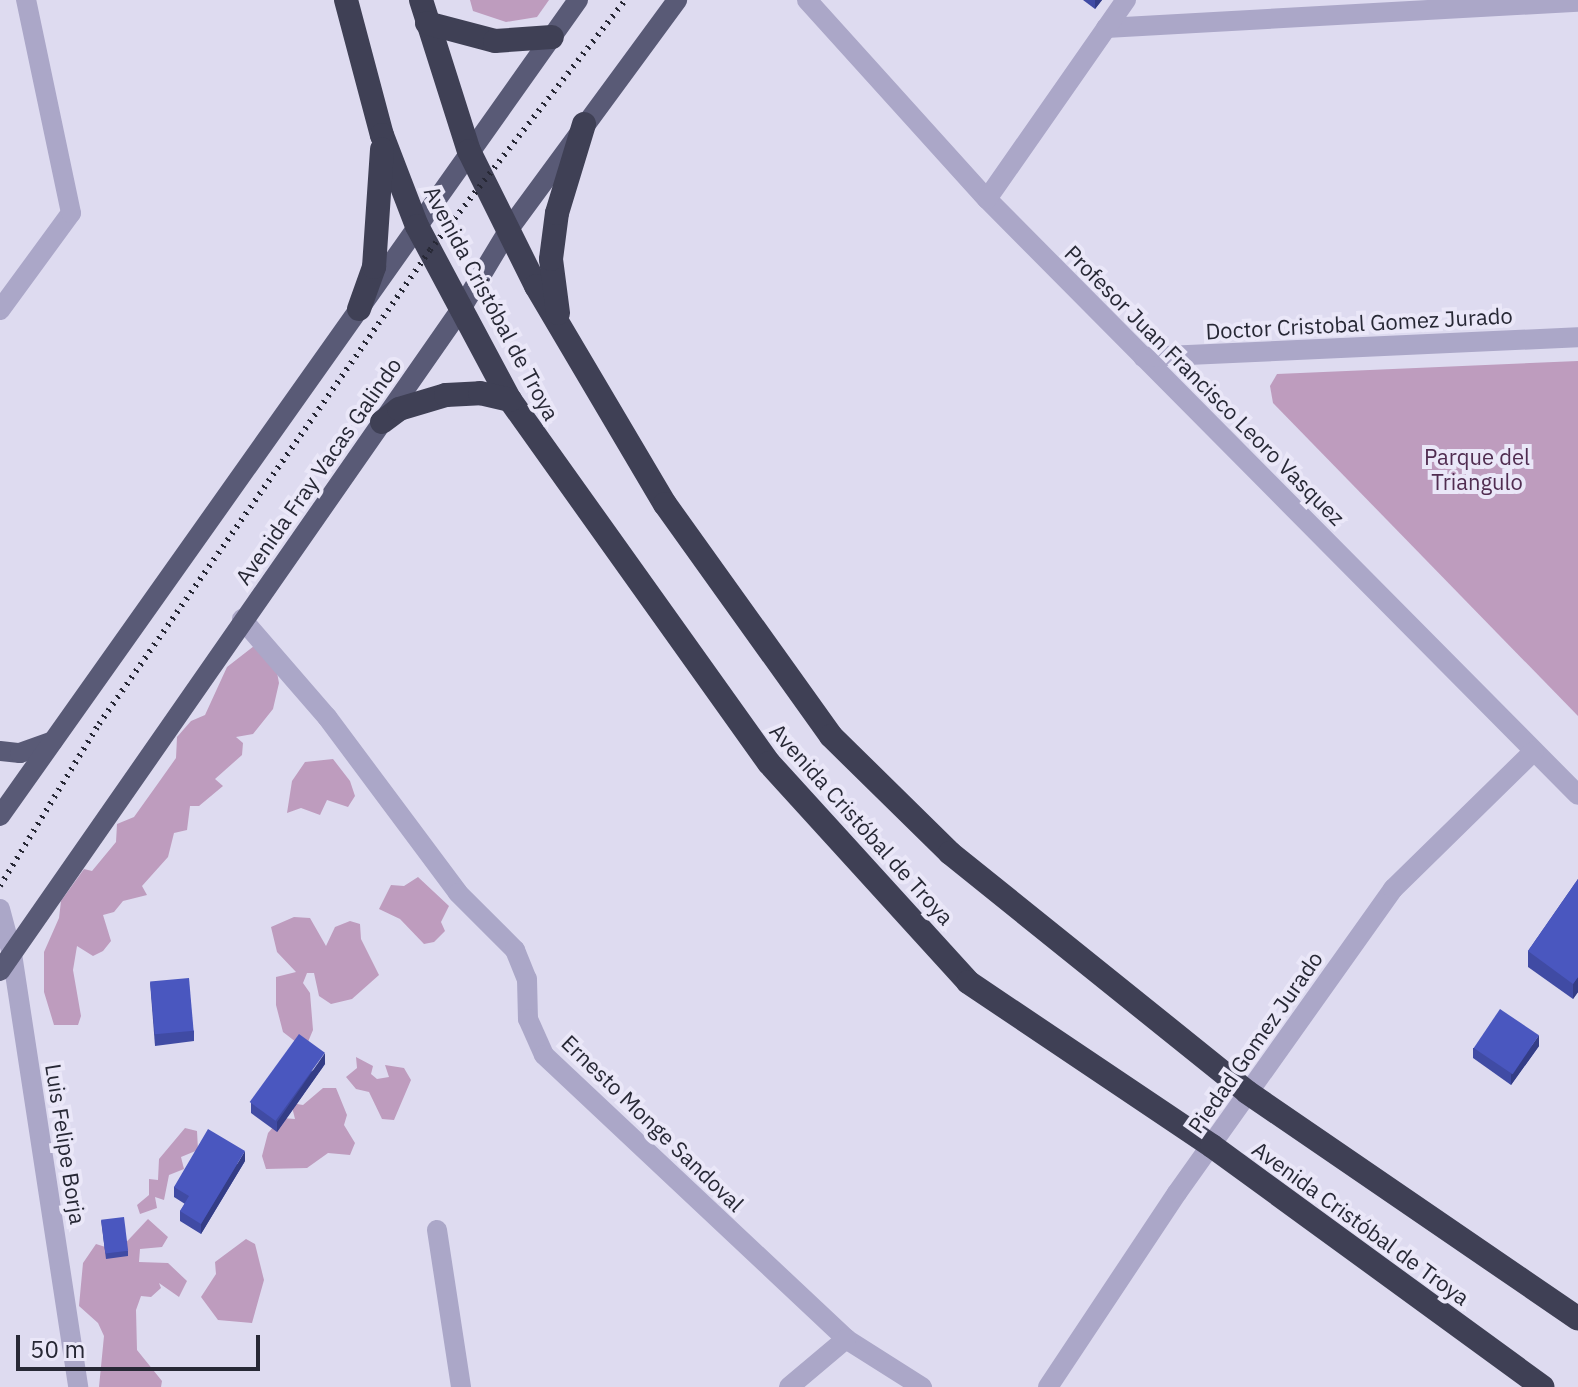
<!DOCTYPE html>
<html>
<head>
<meta charset="utf-8">
<style>
	body { margin:0 }
	#map { position:relative; width:1578px; height:1387px; overflow:hidden; background:#dedbf0; font-family:"IBM Plex Sans",sans-serif }
	div>[style] { position:absolute }
	.green>* { inset:0; background:#be9cbe }
	.minor>* { height:20px; margin:-10px; padding:0 10px; transform-origin:10px; border-radius:10px; background:#aba7c8 }
	.major>* { height:20px; margin:-10px; padding:0 10px; transform-origin:10px; border-radius:10px; background:#595a76 }
	.highway>* { height:24px; margin:-12px; padding:0 12px; transform-origin:12px; border-radius:12px; background:#3f4055 }
	.rail>* { height:6px; margin-top:-3px; transform-origin:0; background:repeating-linear-gradient(90deg,#272835 0 2px,transparent 0 8px) }
	.wall>* { inset:0; background:#404ba4 }
	.shaded-wall>* { inset:0; background:#343d86 }
	.building>* { inset:0; background:#4a57bf; transform-origin:0 0 }
	span { translate:-50% -50%; white-space:nowrap; text-align:center; line-height:1.15; -webkit-text-stroke:8px #eae7f8; paint-order:stroke }
	.street-label { font-size:22px; color:#272835 }
	.park-label { font-size:22px; color:#512d51 }
	.scale { position:absolute; left:16px; top:1335px; width:244px; height:36px; box-sizing:border-box; border:4px solid #272835; border-top:0; padding-left:10px; font-size:24px; line-height:28px; white-space:nowrap; color:#272835; -webkit-text-stroke:6px #eae7f8; paint-order:stroke }
</style>
</head>
<body>
<div id="map">
	<div class="green">
		<i style="clip-path:polygon(470px 0,549px 0,537px 17px,506px 22px,473px 11px)"></i>
		<i style="clip-path:polygon(1578px 361px,1578px 716px,1273px 403px,1270px 386px,1277px 374px)"></i>
		<i style="clip-path:polygon(254px 646px,276px 667px,279px 683px,273px 709px,253px 734px,236px 737px,243px 743px,242px 755px,215px 779px,223px 786px,199px 806px,190px 806px,187px 830px,174px 833px,168px 857px,142px 886px,147px 895px,123px 901px,114px 912px,103px 915px,111px 941px,103px 951px,93px 956px,77px 946px,73px 970px,81px 1016px,78px 1025px,54px 1025px,44px 992px,44px 952px,59px 918px,61px 901px,84px 869px,92px 871px,116px 842px,117px 824px,134px 817px,159px 782px,176px 758px,177px 737px,191px 721px,205px 715px,227px 667px)"></i>
		<i style="clip-path:polygon(333px 759px,350px 781px,355px 796px,348px 807px,327px 800px,320px 815px,301px 808px,287px 813px,292px 781px,305px 762px)"></i>
		<i style="clip-path:polygon(418px 877px,449px 906px,441px 922px,445px 931px,434px 942px,424px 944px,400px 919px,379px 909px,391px 885px,404px 886px)"></i>
		<i style="clip-path:polygon(294px 917px,310px 918px,326px 946px,335px 927px,350px 921px,360px 924px,361px 939px,379px 975px,352px 999px,331px 1004px,319px 996px,314px 973px,307px 973px,303px 983px,310px 993px,313px 1030px,305px 1049px,283px 1032px,276px 1005px,276px 977px,296px 972px,277px 952px,271px 927px)"></i>
		<i style="clip-path:polygon(356px 1057px,373px 1066px,371px 1074px,377px 1079px,389px 1077px,385px 1065px,404px 1068px,411px 1080px,394px 1120px,382px 1119px,369px 1092px,356px 1089px,346px 1077px,357px 1068px)"></i>
		<i style="clip-path:polygon(323px 1088px,336px 1088px,347px 1115px,344px 1125px,355px 1143px,350px 1155px,328px 1153px,307px 1168px,266px 1169px,262px 1156px,268px 1133px,281px 1118px,295px 1119px,291px 1103px,303px 1105px)"></i>
		<i style="clip-path:polygon(185px 1128px,197px 1131px,198px 1150px,181px 1157px,184px 1169px,169px 1175px,164px 1200px,155px 1197px,157px 1208px,140px 1214px,137px 1205px,149px 1195px,149px 1179px,158px 1180px,159px 1159px)"></i>
		<i style="clip-path:polygon(148px 1219px,168px 1237px,162px 1247px,140px 1249px,139px 1262px,168px 1263px,187px 1281px,179px 1297px,159px 1283px,161px 1288px,151px 1297px,141px 1296px,136px 1310px,137px 1350px,162px 1381px,161px 1387px,99px 1387px,104px 1336px,98px 1323px,79px 1306px,83px 1263px,96px 1244px,118px 1251px)"></i>
		<i style="clip-path:polygon(246px 1239px,255px 1244px,264px 1280px,252px 1323px,218px 1320px,201px 1297px,216px 1274px,215px 1262px)"></i>
	</div>
	<div class="minor">
		<i style="left:807px;top:0;width:268px;rotate:47.9deg"></i>
		<i style="left:987px;top:199px;width:839px;rotate:45.24deg"></i>
		<i style="left:1106px;top:28px;width:473px;rotate:-3.2deg"></i>
		<i style="left:987px;top:199px;width:243px;rotate:-55.1deg"></i>
		<i style="left:0;top:310px;width:120px;rotate:-53.8deg"></i>
		<i style="left:71px;top:213px;width:218px;rotate:-101.9deg"></i>
		<i style="left:1143px;top:357px;width:435px;rotate:-2.6deg"></i>
		<i style="left:242px;top:619px;width:130px;rotate:49.1deg"></i>
		<i style="left:327px;top:717px;width:219px;rotate:53.3deg"></i>
		<i style="left:458px;top:893px;width:81px;rotate:45deg"></i>
		<i style="left:515px;top:950px;width:31px;rotate:68deg"></i>
		<i style="left:527px;top:979px;width:40px;rotate:88.6deg"></i>
		<i style="left:528px;top:1019px;width:39px;rotate:66deg"></i>
		<i style="left:544px;top:1055px;width:415px;rotate:43.2deg"></i>
		<i style="left:846px;top:1339px;width:90px;rotate:32.3deg"></i>
		<i style="left:0;top:909px;width:47px;rotate:75.1deg"></i>
		<i style="left:12px;top:954px;width:438px;rotate:81.3deg"></i>
		<i style="left:437px;top:1230px;width:159px;rotate:81.3deg"></i>
		<i style="left:789px;top:1387px;width:75px;rotate:-40.1deg"></i>
		<i style="left:1048px;top:1387px;width:233px;rotate:-56.4deg"></i>
		<i style="left:1177px;top:1193px;width:373px;rotate:-54.6deg"></i>
		<i style="left:1393px;top:889px;width:197px;rotate:-44.4deg"></i>
	</div>
	<div class="major">
		<i style="left:0;top:751px;width:20px;rotate:6deg"></i>
		<i style="left:20px;top:753px;width:35px;rotate:-20deg"></i>
		<i style="left:0;top:816px;width:1000px;rotate:-54.69deg"></i>
		<i style="left:0;top:971px;width:807px;rotate:-55.15deg"></i>
		<i style="left:461px;top:309px;width:93px;rotate:-59deg"></i>
		<i style="left:509px;top:229px;width:284px;rotate:-53.7deg"></i>
	</div>
	<div class="highway">
		<i style="left:346px;top:0;width:140px;rotate:75.1deg"></i>
		<i style="left:382px;top:135px;width:97px;rotate:69deg"></i>
		<i style="left:417px;top:226px;width:197px;rotate:61.9deg"></i>
		<i style="left:510px;top:400px;width:446px;rotate:54.5deg"></i>
		<i style="left:769px;top:763px;width:296px;rotate:47.7deg"></i>
		<i style="left:968px;top:982px;width:294px;rotate:33.9deg"></i>
		<i style="left:1212px;top:1146px;width:409px;rotate:36.1deg"></i>
		<i style="left:421px;top:0;width:158px;rotate:72.4deg"></i>
		<i style="left:469px;top:151px;width:151px;rotate:63.6deg"></i>
		<i style="left:536px;top:286px;width:253px;rotate:59.4deg"></i>
		<i style="left:665px;top:504px;width:285px;rotate:54.4deg"></i>
		<i style="left:831px;top:736px;width:167px;rotate:44.5deg"></i>
		<i style="left:950px;top:853px;width:381px;rotate:38.8deg"></i>
		<i style="left:1247px;top:1092px;width:401px;rotate:34.4deg"></i>
		<i style="left:427px;top:23px;width:70px;rotate:14.8deg"></i>
		<i style="left:495px;top:41px;width:57px;rotate:-4deg"></i>
		<i style="left:359px;top:309px;width:45px;rotate:-70.3deg"></i>
		<i style="left:374px;top:267px;width:118px;rotate:-86.1deg"></i>
		<i style="left:558px;top:313px;width:54px;rotate:-97.4deg"></i>
		<i style="left:551px;top:259px;width:46px;rotate:-82.6deg"></i>
		<i style="left:557px;top:213px;width:93px;rotate:-73.1deg"></i>
		<i style="left:382px;top:422px;width:21px;rotate:-37deg"></i>
		<i style="left:399px;top:409px;width:49px;rotate:-16.6deg"></i>
		<i style="left:446px;top:395px;width:34px;rotate:-3deg"></i>
		<i style="left:480px;top:393px;width:31px;rotate:13deg"></i>
	</div>
	<div class="rail">
		<i style="left:0;top:886px;width:190px;rotate:-58.6deg"></i>
		<i style="left:99px;top:724px;width:578px;rotate:-55.07deg"></i>
		<i style="left:430px;top:250px;width:317px;rotate:-52deg"></i>
	</div>
	<div class="wall">
		<i style="clip-path:polygon(1083px 0,1102px 0,1095px 9px)"></i>
		<i style="clip-path:polygon(1578px 879px,1578px 992px,1573px 999px,1528px 967px,1528px 951px)"></i>
		<i style="clip-path:polygon(150px 982px,194px 1031px,194px 1041px,155px 1046px)"></i>
		<i style="clip-path:polygon(1539px 1046px,1511px 1085px,1473px 1058px,1473px 1048px)"></i>
		<i style="clip-path:polygon(325px 1064px,277px 1132px,251px 1113px,251px 1103px)"></i>
		<i style="clip-path:polygon(245px 1161px,201px 1234px,180px 1221px,180px 1211px,185px 1204px,174px 1197px,174px 1187px)"></i>
		<i style="clip-path:polygon(101px 1220px,128px 1251px,128px 1256px,106px 1259px)"></i>
	</div>
	<div class="shaded-wall">
		<i style="clip-path:polygon(1095px 0,1102px 0,1095px 9px)"></i>
		<i style="clip-path:polygon(1578px 977px,1578px 992px,1573px 999px,1573px 984px)"></i>
		<i style="clip-path:polygon(1539px 1035px,1539px 1046px,1511px 1085px,1511px 1075px)"></i>
		<i style="clip-path:polygon(325px 1053px,325px 1064px,277px 1132px,277px 1122px)"></i>
		<i style="clip-path:polygon(245px 1151px,245px 1161px,201px 1234px,201px 1224px)"></i>
	</div>
	<div class="building">
		<i style="clip-path:polygon(1578px 879px,1578px 977px,1573px 984px,1528px 951px)"></i>
		<i style="left:189px;top:978px;width:53px;height:39px;rotate:85deg"></i>
		<i style="left:1500px;top:1009px;width:47px;height:47px;rotate:34deg"></i>
		<i style="left:299px;top:1034px;width:32px;height:84px;rotate:36deg"></i>
		<i style="clip-path:polygon(208px 1129px,245px 1151px,201px 1224px,180px 1211px,189px 1196px,174px 1187px)"></i>
		<i style="left:124px;top:1217px;width:34px;height:23px;rotate:83deg"></i>
	</div>
	<div class="street-label">
		<span style="left:492px;top:303px;rotate:62deg">Avenida Cristóbal de Troya</span>
		<span style="left:1359px;top:323px;rotate:-3deg">Doctor Cristobal Gomez Jurado</span>
		<span style="left:1205px;top:385px;rotate:45deg">Profesor Juan Francisco Leoro Vasquez</span>
		<span style="left:318px;top:471px;rotate:-55deg">Avenida Fray Vacas Galindo</span>
		<span style="left:862px;top:824px;rotate:48deg">Avenida Cristóbal de Troya</span>
		<span style="left:1255px;top:1042px;rotate:-55deg">Piedad Gomez Jurado</span>
		<span style="left:653px;top:1123px;rotate:44deg">Ernesto Monge Sandoval</span>
		<span style="left:66px;top:1144px;rotate:81deg">Luis Felipe Borja</span>
		<span style="left:1361px;top:1223px;rotate:36deg">Avenida Cristóbal de Troya</span>
	</div>
	<div class="park-label">
		<span style="left:1477px;top:469px">Parque del<br>Triangulo</span>
	</div>
	<div class="scale">50 m</div>
</div>
</body>
</html>
